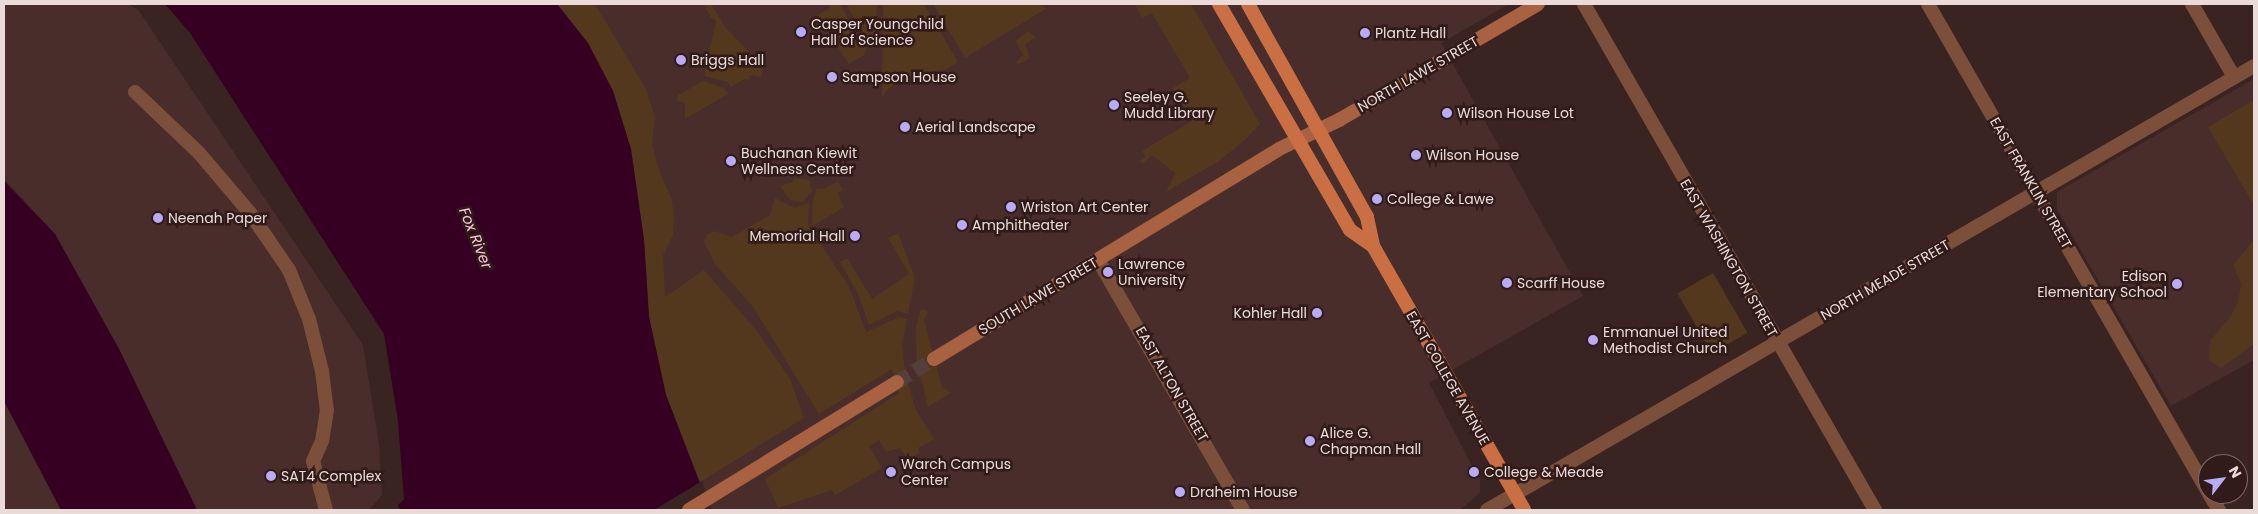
<!DOCTYPE html>
<html>
<head>
<meta charset="utf-8">
<style>
	body { margin:0 }
	#map { position:relative; width:2258px; height:514px; overflow:hidden; background:#3a2422; font-family:Poppins,sans-serif }
	div>[style] { position:absolute }
	.built>* { inset:0; background:#482d2a }
	.green>* { inset:0; background:#54381d; transform-origin:0 0 }
	.water>* { inset:0; background:#350021 }
	.pier>* { inset:0; background:#3a2422 }
	.secondary-tunnel>* { height:14px; margin-top:-7px; transform-origin:0; background:repeating-linear-gradient(90deg,#543f3d 0 14px,transparent 0 21px) }
	.minor>* { height:14px; margin:-7px; padding:0 7px; transform-origin:7px; border-radius:7px; background:#7c4f3b }
	.tertiary>* { height:14px; margin:-7px; padding:0 7px; transform-origin:7px; border-radius:7px; background:#7c4f3b }
	.secondary>* { height:14px; margin:-7px; padding:0 7px; transform-origin:7px; border-radius:7px; background:#a86141 }
	.primary>* { height:14px; margin:-7px; padding:0 7px; transform-origin:7px; border-radius:7px; background:#ca6f44 }
	.dots>* { width:14px; height:14px; translate:-50% -50%; box-sizing:border-box; border:2px solid #301b19; border-radius:50% }
	span { translate:-50% -50%; white-space:nowrap; text-align:center; line-height:1.15; -webkit-text-stroke:5px #301b19; paint-order:stroke }
	.poi-label { font-size:14px; color:#eadbd9 }
	.left { translate:0 -50%; text-align:left }
	.right { translate:-100% -50%; text-align:right }
	.street-label { font-size:14px; color:#eadbd9 }
	.water-label { font-size:15px; color:#fcc3de; font-style:italic }
	.frame { position:absolute; inset:0; border:5px solid #eadbd9; pointer-events:none }
	.north { position:absolute; left:2198px; top:454px; width:50px; height:50px; box-sizing:border-box; background:#301b19; border:1px solid #7a6866; border-radius:50%; rotate:60deg; font-size:14px; font-weight:700; line-height:20px; text-align:center; color:#eadbd9 }
	.north::after { content:''; display:block; margin:auto; width:18px; height:22px; background:#b8abf7; clip-path:polygon(50% 0,100% 100%,50% 72%,0 100%) }
</style>
</head>
<body>
<div id="map">
	<div class="built">
		<i style="clip-path:polygon(4px 4px,129px 4px,139px 11px,363px 345px,379px 445px,382px 495px,369px 510px,197px 510px,119px 349px,55px 234px,4px 179px)"></i>
		<i style="clip-path:polygon(557px 4px,1509px 4px,1441px 43px,1583px 296px,1429px 383px,1480px 481px,1480px 493px,1460px 510px,710px 510px,692px 460px,613px 91px)"></i>
		<i style="clip-path:polygon(2254px 79px,2254px 360px,2171px 406px,2057px 209px,2057px 192px)"></i>
		<i style="clip-path:polygon(4px 401px,61px 510px,4px 510px)"></i>
	</div>
	<div class="green">
		<i style="clip-path:polygon(557px 4px,595px 4px,646px 89px,655px 117px,652px 143px,659px 170px,672px 200px,674px 220px,673px 235px,663px 255px,665px 297px,704px 270px,757px 331px,790px 379px,804px 418px,700px 482px,666px 395px,649px 317px,644px 240px,631px 149px,613px 91px,588px 43px)"></i>
		<i style="clip-path:polygon(703px 4px,711px 4px,725px 27px,764px 67px,761px 77px,751px 75px,749px 80px,744px 79px,731px 87px,728px 82px,704px 76px,716px 20px,711px 18px)"></i>
		<i style="clip-path:polygon(828px 4px,840px 4px,866px 50px,863px 56px,849px 64px,816px 16px,830px 8px)"></i>
		<i style="clip-path:polygon(846px 4px,877px 4px,874px 50px,870px 45px)"></i>
		<i style="clip-path:polygon(883px 4px,924px 4px,958px 62px,946px 69px,905px 77px,887px 90px,882px 98px)"></i>
		<i style="clip-path:polygon(933px 4px,1038px 4px,1047px 8px,965px 58px)"></i>
		<i style="clip-path:polygon(1135px 4px,1191px 4px,1260px 124px,1245px 140px,1219px 161px,1166px 192px,1175px 173px,1152px 155px,1143px 164px,1139px 161px,1146px 157px,1142px 151px,1192px 121px,1173px 88px,1190px 78px,1152px 13px,1142px 18px)"></i>
		<i style="clip-path:polygon(1028px 31px,1035px 37px,1025px 45px,1030px 58px,1018px 65px,1016px 62px,1023px 55px,1016px 41px)"></i>
		<i style="clip-path:polygon(703px 81px,724px 88px,728px 94px,685px 119px,685px 103px,676px 101px,678px 95px)"></i>
		<i style="clip-path:polygon(2254px 100px,2254px 205px,2208px 127px)"></i>
		<i style="clip-path:polygon(794px 178px,809px 180px,812px 191px,803px 202px,790px 200px,780px 186px,793px 182px)"></i>
		<i style="clip-path:polygon(838px 181px,843px 190px,837px 193px,844px 207px,812px 226px,813px 200px,817px 188px,823px 189px)"></i>
		<i style="clip-path:polygon(775px 198px,795px 208px,809px 203px,808px 225px,849px 287px,866px 332px,899px 317px,907px 319px,902px 344px,905px 373px,916px 410px,934px 439px,918px 448px,920px 453px,908px 460px,900px 448px,886px 452px,879px 440px,869px 446px,882px 468px,835px 495px,832px 490px,778px 508px,765px 479px,899px 393px,892px 369px,819px 414px,753px 307px,715px 264px,704px 242px,708px 234px,714px 231px,732px 237px,770px 215px)"></i>
		<i style="clip-path:polygon(898px 233px,915px 277px,908px 314px,897px 311px,869px 325px,859px 296px,840px 262px,847px 258px,872px 299px,909px 274px,888px 238px)"></i>
		<i style="clip-path:polygon(2254px 240px,2254px 344px,2221px 368px,2209px 360px,2210px 341px,2231px 316px,2238px 302px,2241px 284px,2233px 265px)"></i>
		<i style="left:1713px;top:273px;width:69px;height:41px;rotate:60deg"></i>
		<i style="clip-path:polygon(921px 309px,928px 311px,924px 320px,942px 387px,951px 393px,928px 407px,917px 362px,916px 327px)"></i>
	</div>
	<div class="water">
		<i style="clip-path:polygon(165px 4px,557px 4px,588px 43px,613px 91px,631px 149px,644px 240px,649px 317px,666px 395px,710px 510px,400px 510px,398px 505px,404px 499px,398px 421px,384px 334px,190px 33px)"></i>
		<i style="clip-path:polygon(4px 181px,55px 234px,119px 349px,197px 510px,61px 510px,4px 401px)"></i>
	</div>
	<div class="pier">
		<i style="clip-path:polygon(702px 481px,712px 510px,654px 510px)"></i>
	</div>
	<div class="secondary-tunnel">
		<i style="left:897px;top:382px;width:44px;rotate:-31.9deg"></i>
	</div>
	<div class="minor">
		<i style="left:1584px;top:4px;width:584px;rotate:60.1deg"></i>
		<i style="left:1928px;top:4px;width:563px;rotate:60.15deg"></i>
		<i style="left:2192px;top:4px;width:84px;rotate:60.1deg"></i>
		<i style="left:135px;top:92px;width:88px;rotate:43.6deg"></i>
		<i style="left:199px;top:153px;width:79px;rotate:49.6deg"></i>
		<i style="left:250px;top:213px;width:69px;rotate:55.6deg"></i>
		<i style="left:289px;top:270px;width:53px;rotate:67.8deg"></i>
		<i style="left:309px;top:319px;width:54px;rotate:76deg"></i>
		<i style="left:322px;top:371px;width:39px;rotate:83deg"></i>
		<i style="left:327px;top:410px;width:31px;rotate:99deg"></i>
		<i style="left:322px;top:441px;width:22px;rotate:114deg"></i>
		<i style="left:313px;top:461px;width:51px;rotate:75.1deg"></i>
		<i style="left:1098px;top:260px;width:289px;rotate:59.9deg"></i>
		<i style="left:2209px;top:494px;width:19px;rotate:58deg"></i>
		<i style="left:1487px;top:510px;width:32px;rotate:-30deg"></i>
	</div>
	<div class="tertiary">
		<i style="left:1515px;top:494px;width:854px;rotate:-30.08deg"></i>
	</div>
	<div class="secondary">
		<i style="left:934px;top:359px;width:404px;rotate:-31.3deg"></i>
		<i style="left:1279px;top:149px;width:67px;rotate:-25.8deg"></i>
		<i style="left:1339px;top:120px;width:230px;rotate:-30.2deg"></i>
		<i style="left:689px;top:510px;width:244px;rotate:-31.6deg"></i>
	</div>
	<div class="primary">
		<i style="left:1219px;top:4px;width:261px;rotate:59.9deg"></i>
		<i style="left:1350px;top:230px;width:28px;rotate:35deg"></i>
		<i style="left:1248px;top:4px;width:244px;rotate:60.8deg"></i>
		<i style="left:1367px;top:217px;width:30px;rotate:78deg"></i>
		<i style="left:1373px;top:246px;width:304px;rotate:60.2deg"></i>
	</div>
	<div class="dots">
		<i style="left:801px;top:32px;background:#b8abf7"></i>
		<i style="left:1365px;top:33px;background:#b8abf7"></i>
		<i style="left:681px;top:60px;background:#b8abf7"></i>
		<i style="left:832px;top:77px;background:#b8abf7"></i>
		<i style="left:1114px;top:105px;background:#b8abf7"></i>
		<i style="left:1447px;top:113px;background:#b8abf7"></i>
		<i style="left:905px;top:127px;background:#b8abf7"></i>
		<i style="left:1416px;top:155px;background:#b8abf7"></i>
		<i style="left:731px;top:161px;background:#b8abf7"></i>
		<i style="left:1377px;top:199px;background:#b8abf7"></i>
		<i style="left:1011px;top:207px;background:#b8abf7"></i>
		<i style="left:158px;top:218px;background:#b8abf7"></i>
		<i style="left:962px;top:225px;background:#b8abf7"></i>
		<i style="left:855px;top:236px;background:#b8abf7"></i>
		<i style="left:1108px;top:272px;background:#b8abf7"></i>
		<i style="left:1507px;top:283px;background:#b8abf7"></i>
		<i style="left:2177px;top:284px;background:#b8abf7"></i>
		<i style="left:1317px;top:313px;background:#b8abf7"></i>
		<i style="left:1593px;top:340px;background:#b8abf7"></i>
		<i style="left:1310px;top:441px;background:#b8abf7"></i>
		<i style="left:891px;top:472px;background:#b8abf7"></i>
		<i style="left:1474px;top:472px;background:#b8abf7"></i>
		<i style="left:271px;top:476px;background:#b8abf7"></i>
		<i style="left:1180px;top:492px;background:#b8abf7"></i>
	</div>
	<div class="poi-label">
		<span class="left" style="left:811px;top:32px">Casper Youngchild<br>Hall of Science</span>
		<span class="left" style="left:1375px;top:33px">Plantz Hall</span>
		<span class="left" style="left:691px;top:60px">Briggs Hall</span>
		<span class="left" style="left:842px;top:77px">Sampson House</span>
		<span class="left" style="left:1124px;top:105px">Seeley G.<br>Mudd Library</span>
		<span class="left" style="left:1457px;top:113px">Wilson House Lot</span>
		<span class="left" style="left:915px;top:127px">Aerial Landscape</span>
		<span class="left" style="left:741px;top:161px">Buchanan Kiewit<br>Wellness Center</span>
		<span class="left" style="left:1426px;top:155px">Wilson House</span>
		<span class="left" style="left:1387px;top:199px">College &amp; Lawe</span>
		<span class="left" style="left:1021px;top:207px">Wriston Art Center</span>
		<span class="left" style="left:168px;top:218px">Neenah Paper</span>
		<span class="left" style="left:972px;top:225px">Amphitheater</span>
		<span class="right" style="left:845px;top:236px">Memorial Hall</span>
		<span class="left" style="left:1118px;top:272px">Lawrence<br>University</span>
		<span class="right" style="left:2167px;top:284px">Edison<br>Elementary School</span>
		<span class="left" style="left:1517px;top:283px">Scarff House</span>
		<span class="right" style="left:1307px;top:313px">Kohler Hall</span>
		<span class="left" style="left:1603px;top:340px">Emmanuel United<br>Methodist Church</span>
		<span class="left" style="left:1320px;top:441px">Alice G.<br>Chapman Hall</span>
		<span class="left" style="left:901px;top:472px">Warch Campus<br>Center</span>
		<span class="left" style="left:1484px;top:472px">College &amp; Meade</span>
		<span class="left" style="left:281px;top:476px">SAT4 Complex</span>
		<span class="left" style="left:1190px;top:492px">Draheim House</span>
	</div>
	<div class="street-label">
		<span style="left:1418px;top:74px;rotate:-30deg">NORTH LAWE STREET</span>
		<span style="left:2031px;top:183px;rotate:60deg">EAST FRANKLIN STREET</span>
		<span style="left:1729px;top:258px;rotate:60deg">EAST WASHINGTON STREET</span>
		<span style="left:1885px;top:280px;rotate:-30deg">NORTH MEADE STREET</span>
		<span style="left:1038px;top:296px;rotate:-31deg">SOUTH LAWE STREET</span>
		<span style="left:1448px;top:378px;rotate:60deg">EAST COLLEGE AVENUE</span>
		<span style="left:1172px;top:384px;rotate:60deg">EAST ALTON STREET</span>
	</div>
	<div class="water-label">
		<span style="left:476px;top:238px;rotate:68deg">Fox River</span>
	</div>
	<div class="frame"></div>
	<div class="north">N</div>
</div>
</body>
</html>
